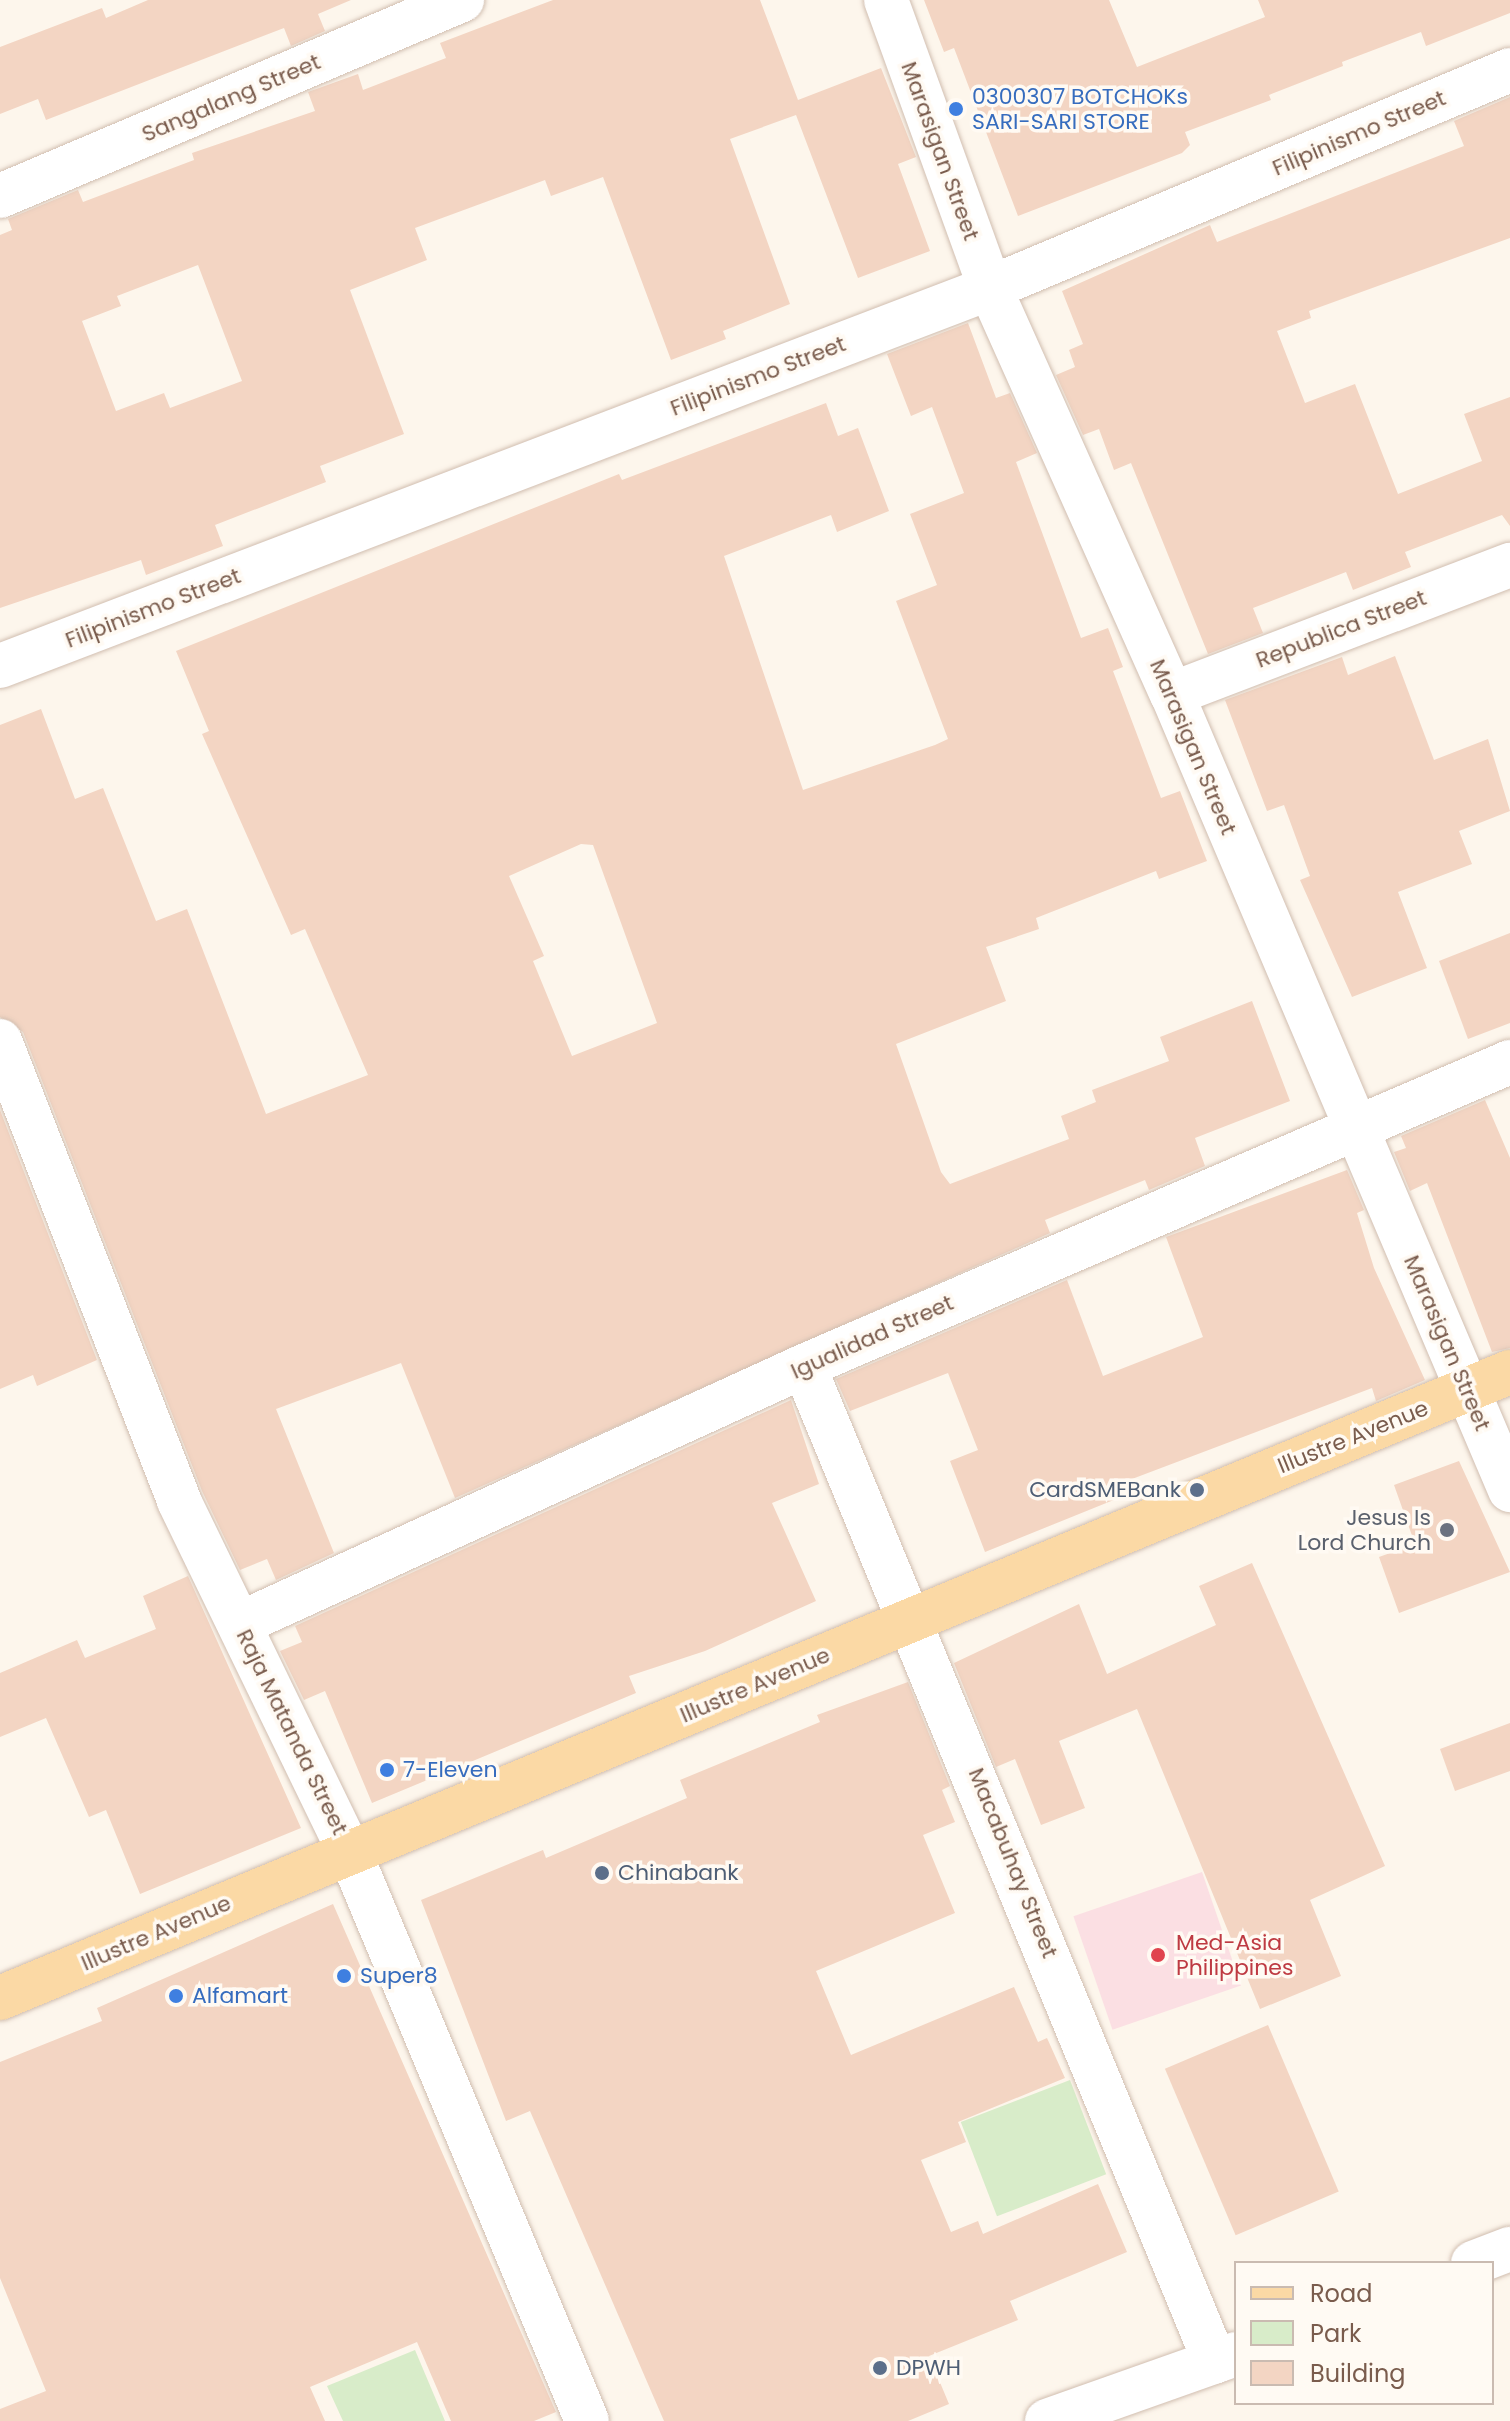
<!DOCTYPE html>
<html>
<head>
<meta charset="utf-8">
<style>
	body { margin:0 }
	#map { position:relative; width:1510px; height:2421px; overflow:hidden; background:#fdf6ec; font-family:Poppins,sans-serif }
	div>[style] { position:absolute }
	.medical>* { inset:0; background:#fbdfe3; transform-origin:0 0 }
	.green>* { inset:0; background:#d8ecc9; transform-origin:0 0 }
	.building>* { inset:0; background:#f3d5c3; transform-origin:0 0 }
	.roads { filter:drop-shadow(0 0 2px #d1beb0) drop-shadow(0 0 2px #d1beb0) }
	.minor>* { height:44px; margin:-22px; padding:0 22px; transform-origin:22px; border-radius:22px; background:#fff }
	.major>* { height:44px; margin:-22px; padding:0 22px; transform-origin:22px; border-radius:22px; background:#fbd9a5 }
	.dots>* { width:22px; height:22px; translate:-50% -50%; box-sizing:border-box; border:4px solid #fffaf3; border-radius:50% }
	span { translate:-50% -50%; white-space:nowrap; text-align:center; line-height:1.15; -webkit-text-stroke:7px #fffaf3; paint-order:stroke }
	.shop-label { font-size:22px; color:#366cbe }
	.left { translate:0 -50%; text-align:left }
	.street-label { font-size:22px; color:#7a5c4d }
	.service-label { font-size:22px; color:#4e5e75 }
	.right { translate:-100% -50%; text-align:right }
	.worship-label { font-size:22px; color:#5b616d }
	.health-label { font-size:22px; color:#be3a42 }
	.legend { position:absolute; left:1234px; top:2261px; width:260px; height:144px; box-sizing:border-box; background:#fffaf3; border:2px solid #cabbb1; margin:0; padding:10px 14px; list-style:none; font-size:24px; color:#7a5c4d }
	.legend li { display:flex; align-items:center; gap:16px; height:40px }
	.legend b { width:40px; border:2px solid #cabbb1 }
</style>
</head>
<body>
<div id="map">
	<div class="medical">
		<i style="left:1202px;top:1872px;width:120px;height:136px;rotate:71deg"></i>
	</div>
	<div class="green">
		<i style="left:1070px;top:2080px;width:101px;height:117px;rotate:69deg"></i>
		<i style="clip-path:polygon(415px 2350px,445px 2421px,343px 2421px,327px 2386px)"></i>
	</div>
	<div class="building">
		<i style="clip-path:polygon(148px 0,351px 0,318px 14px,325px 31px,291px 46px,284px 28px,46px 120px,38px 99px,0 114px,0 47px,102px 8px,106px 18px)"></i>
		<i style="clip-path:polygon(evenodd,553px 0,760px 0,798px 100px,881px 68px,916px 157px,898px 164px,930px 251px,858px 278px,796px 115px,730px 139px,790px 304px,723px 331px,726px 339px,671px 360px,603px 177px,551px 196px,545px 180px,415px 228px,427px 260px,350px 290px,404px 434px,320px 466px,326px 482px,215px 525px,223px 546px,146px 575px,141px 560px,0 608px,0 235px,12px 230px,8px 219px,78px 190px,83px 202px,194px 160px,192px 153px,315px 111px,308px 92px,358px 74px,363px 90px,446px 58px,440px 43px,553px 0,198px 265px,242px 381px,170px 408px,164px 393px,116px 411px,82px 321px,121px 306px,117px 296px,198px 265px)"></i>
		<i style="clip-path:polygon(924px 0,1109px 0,1137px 67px,1265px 17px,1258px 0,1510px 0,1510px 13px,1426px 46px,1421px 32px,1342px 62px,1343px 66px,1269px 95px,1271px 100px,1185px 132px,1190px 145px,1182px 153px,1018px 216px,954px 48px,944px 52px)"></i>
		<i style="clip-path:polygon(1510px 97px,1510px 238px,1309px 311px,1311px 318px,1277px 331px,1305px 403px,1355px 384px,1398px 494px,1482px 461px,1464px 414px,1510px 397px,1510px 526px,1502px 515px,1405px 552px,1411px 567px,1353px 590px,1346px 572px,1253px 608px,1263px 633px,1208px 654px,1131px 463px,1114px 470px,1099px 429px,1083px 435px,1056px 375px,1075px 367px,1069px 350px,1083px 344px,1062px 291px,1210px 225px,1217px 242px,1464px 146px,1454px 121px)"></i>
		<i style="clip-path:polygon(evenodd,968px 323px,996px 398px,1010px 393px,1037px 453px,1016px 462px,1081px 638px,1108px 628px,1123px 667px,1113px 671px,1161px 798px,1180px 791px,1207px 861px,1159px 879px,1156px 871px,1036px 918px,1039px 929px,986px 947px,1006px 1001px,896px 1044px,941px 1172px,950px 1184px,1069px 1139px,1061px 1116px,1096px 1102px,1092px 1090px,1169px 1061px,1160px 1037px,1252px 1001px,1290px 1101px,1195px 1138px,1205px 1166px,1149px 1190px,1145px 1180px,1045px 1220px,1050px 1233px,455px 1498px,401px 1363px,276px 1409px,334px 1553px,276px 1580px,267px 1559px,240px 1570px,202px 1491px,23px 1032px,0 1017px,0 725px,41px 709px,75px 799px,103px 788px,156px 921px,187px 909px,266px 1114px,368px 1075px,305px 929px,291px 935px,202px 734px,209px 731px,176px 651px,619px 474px,622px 480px,826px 403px,838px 436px,858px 428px,889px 511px,837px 532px,831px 515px,724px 556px,803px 790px,935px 745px,948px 739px,896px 601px,937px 585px,910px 514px,964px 493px,932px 407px,911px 416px,887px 354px,968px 323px,581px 844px,593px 845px,657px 1023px,572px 1056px,533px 961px,544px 956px,509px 876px,581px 844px)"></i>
		<i style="clip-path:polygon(1395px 656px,1434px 760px,1488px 739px,1510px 811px,1459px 831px,1472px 864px,1398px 892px,1427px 968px,1352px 997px,1300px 880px,1310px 876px,1284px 805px,1267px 811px,1225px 700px,1342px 657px,1348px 675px)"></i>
		<i style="clip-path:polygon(1510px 933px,1510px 1023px,1468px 1039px,1439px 961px)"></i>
		<i style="clip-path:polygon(1485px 1100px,1510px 1158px,1510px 1348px,1492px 1352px,1427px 1183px,1410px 1191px,1394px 1152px,1406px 1148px,1401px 1136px)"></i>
		<i style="clip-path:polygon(0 1110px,97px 1360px,37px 1386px,33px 1375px,0 1389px)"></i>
		<i style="clip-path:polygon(1347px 1170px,1364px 1210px,1357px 1213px,1374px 1268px,1425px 1380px,1376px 1401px,1372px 1388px,1132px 1479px,1136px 1491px,985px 1552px,950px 1461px,978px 1450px,948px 1373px,850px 1411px,836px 1379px,1067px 1280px,1103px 1376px,1203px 1337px,1166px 1237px)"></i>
		<i style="clip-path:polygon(791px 1400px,819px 1484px,772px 1503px,816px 1601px,705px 1651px,629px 1676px,636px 1693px,372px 1803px,325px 1691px,304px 1700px,280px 1651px,302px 1642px,295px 1626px)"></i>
		<i style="clip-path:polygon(1459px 1461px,1510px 1572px,1399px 1613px,1379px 1557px,1415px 1544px,1394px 1485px)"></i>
		<i style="clip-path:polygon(1252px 1563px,1385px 1866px,1310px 1900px,1341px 1976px,1260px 2009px,1137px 1709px,1059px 1741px,1085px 1808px,1041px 1825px,1015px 1759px,996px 1767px,954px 1663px,1079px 1604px,1107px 1674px,1216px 1625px,1199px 1586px)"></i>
		<i style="clip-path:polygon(188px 1576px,301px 1828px,140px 1894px,106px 1810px,89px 1817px,46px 1718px,0 1737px,0 1673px,77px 1640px,85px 1658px,156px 1629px,143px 1596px)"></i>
		<i style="clip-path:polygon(908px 1682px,950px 1786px,942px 1790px,955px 1822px,923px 1835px,955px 1913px,816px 1971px,851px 2055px,1014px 1987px,1038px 2042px,1047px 2038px,1065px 2078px,958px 2122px,966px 2142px,921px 2160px,951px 2232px,978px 2221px,983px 2234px,1098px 2184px,1127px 2252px,1010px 2301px,1018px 2320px,929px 2356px,949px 2404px,908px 2421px,664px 2421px,530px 2111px,506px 2121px,421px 1900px,543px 1850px,546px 1858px,687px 1798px,680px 1780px,820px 1722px,817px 1715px)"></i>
		<i style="clip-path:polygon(1510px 1723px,1510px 1771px,1455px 1791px,1440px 1749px)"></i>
		<i style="clip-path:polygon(333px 1904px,556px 2412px,534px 2421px,451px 2421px,417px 2342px,310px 2387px,325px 2421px,0 2421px,0 2409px,46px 2391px,0 2278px,0 2062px,102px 2021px,97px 2008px)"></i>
		<i style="left:1268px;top:2025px;width:181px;height:112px;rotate:67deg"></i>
	</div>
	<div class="roads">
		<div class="minor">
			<i style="left:886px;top:0;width:306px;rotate:70.1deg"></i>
			<i style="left:990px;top:288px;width:445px;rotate:65.9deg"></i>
			<i style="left:1172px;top:694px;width:865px;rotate:66.99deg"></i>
			<i style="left:0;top:196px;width:502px;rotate:-22.99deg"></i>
			<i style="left:0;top:666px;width:1060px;rotate:-20.9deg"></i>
			<i style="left:990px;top:288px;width:564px;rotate:-22.74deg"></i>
			<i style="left:1172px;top:694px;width:362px;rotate:-20.9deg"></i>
			<i style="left:0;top:1041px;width:494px;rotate:68.7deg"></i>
			<i style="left:179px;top:1501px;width:391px;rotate:64.1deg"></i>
			<i style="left:350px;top:1853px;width:615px;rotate:67.35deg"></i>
			<i style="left:804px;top:1366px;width:1077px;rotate:67.58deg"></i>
			<i style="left:239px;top:1624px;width:621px;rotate:-24.54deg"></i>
			<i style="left:804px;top:1366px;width:769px;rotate:-23.3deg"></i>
			<i style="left:1473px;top:2263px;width:40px;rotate:-21deg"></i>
			<i style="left:1047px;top:2421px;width:201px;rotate:-19.5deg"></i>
		</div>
		<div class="major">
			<i style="left:0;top:1998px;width:1635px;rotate:-22.52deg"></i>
		</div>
	</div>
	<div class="dots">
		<i style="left:956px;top:109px;background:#3f7fe0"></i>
		<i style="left:1197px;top:1490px;background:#5c6f8a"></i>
		<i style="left:1447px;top:1530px;background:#6b7280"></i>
		<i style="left:387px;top:1770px;background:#3f7fe0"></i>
		<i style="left:602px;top:1873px;background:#5c6f8a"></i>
		<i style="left:1158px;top:1955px;background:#e0444e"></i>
		<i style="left:344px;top:1976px;background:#3f7fe0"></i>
		<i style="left:176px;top:1996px;background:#3f7fe0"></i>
		<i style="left:880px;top:2368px;background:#5c6f8a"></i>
	</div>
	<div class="shop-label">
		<span class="left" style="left:972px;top:109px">0300307 BOTCHOKs<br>SARI-SARI STORE</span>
		<span class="left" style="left:403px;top:1770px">7-Eleven</span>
		<span class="left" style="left:360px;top:1976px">Super8</span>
		<span class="left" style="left:192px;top:1996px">Alfamart</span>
	</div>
	<div class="street-label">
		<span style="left:231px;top:98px;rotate:-23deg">Sangalang Street</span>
		<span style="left:1359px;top:133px;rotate:-23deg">Filipinismo Street</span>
		<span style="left:940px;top:151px;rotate:70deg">Marasigan Street</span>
		<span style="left:758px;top:376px;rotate:-21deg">Filipinismo Street</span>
		<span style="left:153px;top:608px;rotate:-21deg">Filipinismo Street</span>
		<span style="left:1341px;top:629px;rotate:-21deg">Republica Street</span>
		<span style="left:1193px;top:747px;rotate:67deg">Marasigan Street</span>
		<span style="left:872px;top:1337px;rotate:-24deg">Igualidad Street</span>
		<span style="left:1447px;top:1343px;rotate:67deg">Marasigan Street</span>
		<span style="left:1353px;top:1437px;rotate:-22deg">Illustre Avenue</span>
		<span style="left:755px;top:1685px;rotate:-23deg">Illustre Avenue</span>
		<span style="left:292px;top:1732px;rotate:64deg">Raja Matanda Street</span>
		<span style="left:1013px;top:1863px;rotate:68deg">Macabuhay Street</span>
		<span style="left:156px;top:1933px;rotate:-23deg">Illustre Avenue</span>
	</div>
	<div class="service-label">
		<span class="right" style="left:1181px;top:1490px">CardSMEBank</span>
		<span class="left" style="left:618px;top:1873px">Chinabank</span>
		<span class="left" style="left:896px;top:2368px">DPWH</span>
	</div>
	<div class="worship-label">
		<span class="right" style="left:1431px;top:1530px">Jesus Is<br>Lord Church</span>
	</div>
	<div class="health-label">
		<span class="left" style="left:1176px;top:1955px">Med-Asia<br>Philippines</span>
	</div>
	<ul class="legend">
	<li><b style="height:10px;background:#fbd9a5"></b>Road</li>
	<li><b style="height:22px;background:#d8ecc9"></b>Park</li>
	<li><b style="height:22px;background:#f3d5c3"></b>Building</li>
	</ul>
</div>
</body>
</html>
